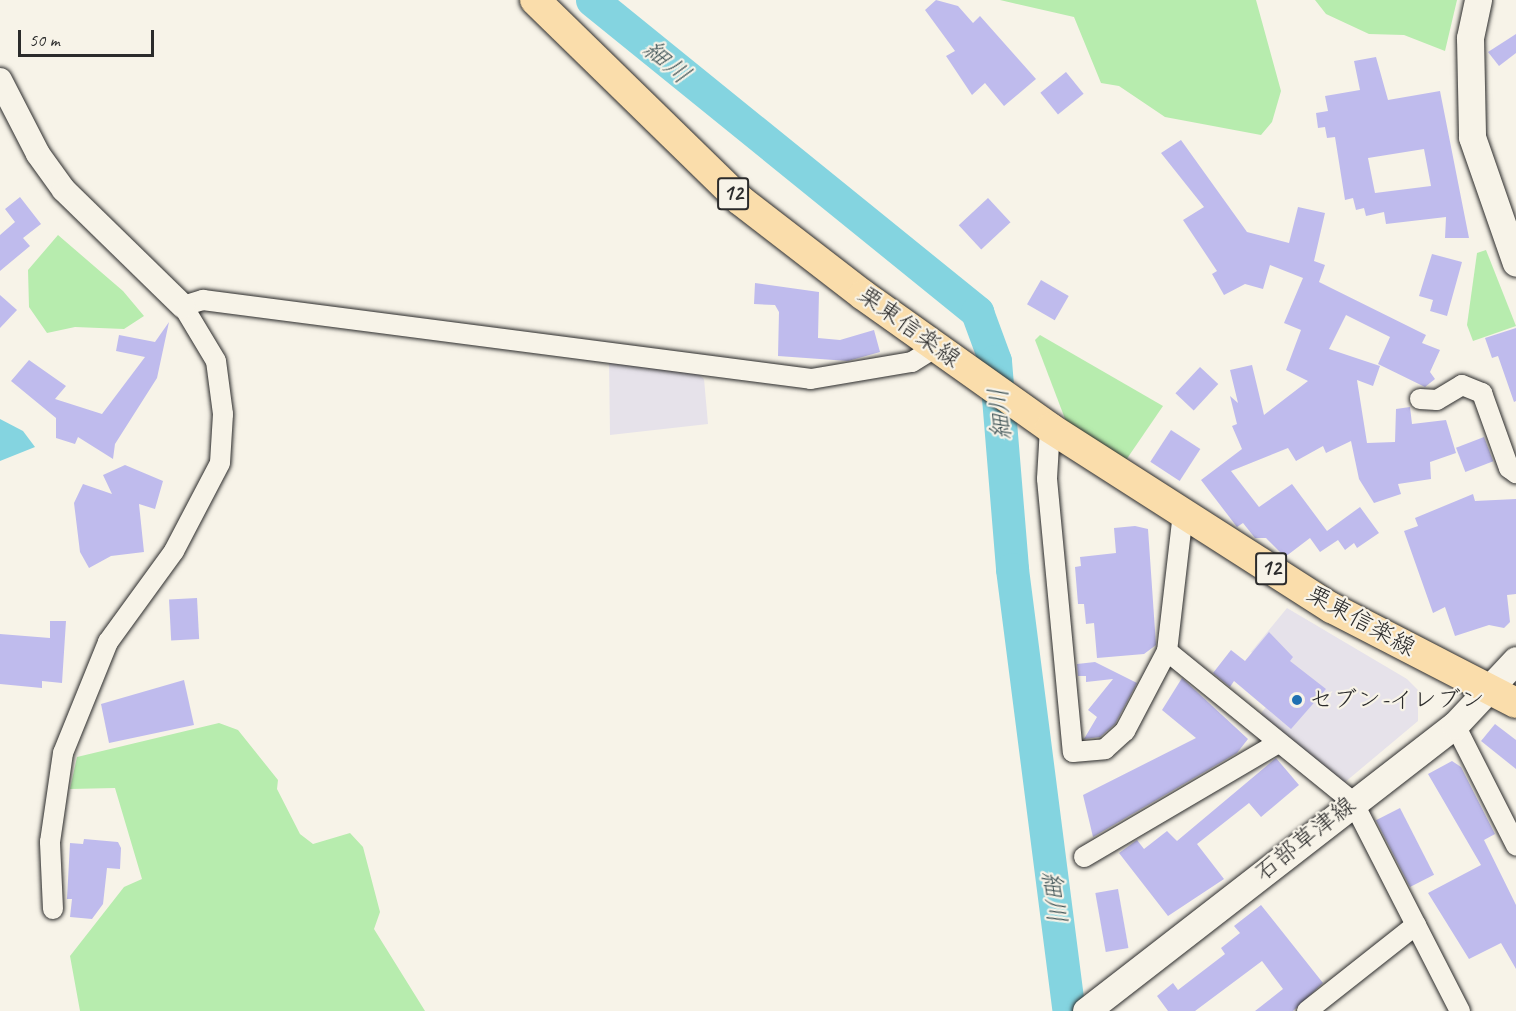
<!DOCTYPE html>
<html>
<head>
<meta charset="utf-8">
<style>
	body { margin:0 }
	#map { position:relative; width:1516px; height:1011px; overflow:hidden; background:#f7f3e8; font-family:Caveat,"Klee One",sans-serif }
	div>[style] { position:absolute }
	.built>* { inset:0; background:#e6e2ea }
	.green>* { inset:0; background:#b7ecae }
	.water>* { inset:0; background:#84d4e0 }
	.river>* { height:33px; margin:-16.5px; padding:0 16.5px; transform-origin:16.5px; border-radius:16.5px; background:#84d4e0 }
	.building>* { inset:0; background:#bfbbed; transform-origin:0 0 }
	.roads { filter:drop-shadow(0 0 2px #2b2b2b) drop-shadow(0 0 2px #2b2b2b) }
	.minor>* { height:20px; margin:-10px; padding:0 10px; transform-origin:10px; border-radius:10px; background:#f7f3e8 }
	.tertiary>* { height:24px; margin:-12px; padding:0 12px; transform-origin:12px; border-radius:12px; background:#f7f3e8 }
	.secondary>* { height:27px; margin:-13.5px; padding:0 13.5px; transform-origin:13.5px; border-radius:13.5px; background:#f7f3e8 }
	.primary>* { height:30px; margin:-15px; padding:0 15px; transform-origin:15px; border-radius:15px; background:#faddab }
	.dots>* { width:16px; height:16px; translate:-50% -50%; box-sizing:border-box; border:3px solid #f7f3e8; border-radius:50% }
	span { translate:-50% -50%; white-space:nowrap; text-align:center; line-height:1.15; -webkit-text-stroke:4.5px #f7f3e8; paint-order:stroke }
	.shield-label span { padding:2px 4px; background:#f7f3e8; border:2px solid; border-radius:4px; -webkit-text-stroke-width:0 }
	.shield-label { font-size:22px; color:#2b2b2b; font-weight:700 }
	.street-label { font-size:24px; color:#2b2b2b }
	.poi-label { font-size:24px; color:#2b2b2b }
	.left { translate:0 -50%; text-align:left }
	.water-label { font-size:26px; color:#415558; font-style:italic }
	.scale { position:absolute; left:18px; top:30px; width:136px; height:27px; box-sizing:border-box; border:3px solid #2b2b2b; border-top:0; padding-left:8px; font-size:18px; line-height:21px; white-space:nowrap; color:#2b2b2b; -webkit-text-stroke:4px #f7f3e8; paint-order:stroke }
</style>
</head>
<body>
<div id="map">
	<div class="built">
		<i style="clip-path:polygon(609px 361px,698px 374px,704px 379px,708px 424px,610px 435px)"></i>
		<i style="clip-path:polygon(1287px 608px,1407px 679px,1418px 690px,1418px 721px,1344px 783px,1259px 716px,1288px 679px,1251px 652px)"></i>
	</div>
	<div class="green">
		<i style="clip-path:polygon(1000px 0,1256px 0,1281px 91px,1272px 122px,1261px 135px,1165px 117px,1119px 86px,1101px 83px,1074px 17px)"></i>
		<i style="clip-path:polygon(1315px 0,1457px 0,1445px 51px,1404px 35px,1369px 34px,1326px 14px)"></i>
		<i style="clip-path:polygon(58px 235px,123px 291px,144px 316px,124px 329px,75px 327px,47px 333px,29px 307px,28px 270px)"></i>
		<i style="clip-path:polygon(1486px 250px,1516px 326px,1473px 341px,1467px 325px,1477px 253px)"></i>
		<i style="clip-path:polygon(1040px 335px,1163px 406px,1124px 463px,1067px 424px,1035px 340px)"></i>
		<i style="clip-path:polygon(219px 723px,238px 730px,278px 780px,277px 789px,300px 834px,313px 844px,350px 833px,363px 847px,380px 912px,374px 929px,425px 1011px,80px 1011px,70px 956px,124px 887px,142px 879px,115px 788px,70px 789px,77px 757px)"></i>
	</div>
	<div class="water">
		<i style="clip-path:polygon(0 419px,23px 431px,35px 447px,0 461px)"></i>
	</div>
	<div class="river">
		<i style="left:592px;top:0;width:496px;rotate:39deg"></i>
		<i style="left:977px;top:312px;width:52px;rotate:69.8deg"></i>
		<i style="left:995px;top:361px;width:209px;rotate:85.3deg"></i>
		<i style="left:1012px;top:569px;width:446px;rotate:82.7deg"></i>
	</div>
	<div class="building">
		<i style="clip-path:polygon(936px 0,958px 6px,973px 23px,980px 16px,1036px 79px,1004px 106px,985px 83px,972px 95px,946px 56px,955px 51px,925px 10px)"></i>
		<i style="clip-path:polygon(1516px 34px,1516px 53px,1499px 66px,1488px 52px)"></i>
		<i style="clip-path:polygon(evenodd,1376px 57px,1388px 100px,1440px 91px,1469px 238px,1445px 238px,1446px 217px,1386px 224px,1384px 212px,1366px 216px,1364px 208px,1356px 210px,1353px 198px,1345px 200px,1335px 137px,1327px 138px,1325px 127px,1318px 128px,1316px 113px,1328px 111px,1325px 96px,1360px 90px,1354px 61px,1376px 57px,1424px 149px,1431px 186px,1375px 193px,1368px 158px,1424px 149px)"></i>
		<i style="left:1066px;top:72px;width:28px;height:33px;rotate:51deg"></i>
		<i style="clip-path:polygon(1181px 140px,1247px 232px,1289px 243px,1298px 207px,1325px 213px,1314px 261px,1325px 265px,1319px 282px,1426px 335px,1422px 343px,1440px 350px,1430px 372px,1435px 379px,1425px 387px,1378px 364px,1390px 337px,1346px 315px,1329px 349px,1380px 366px,1373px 386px,1357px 380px,1367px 443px,1395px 442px,1396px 409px,1410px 407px,1412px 424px,1446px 420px,1456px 453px,1430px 462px,1431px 479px,1398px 484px,1401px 494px,1374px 503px,1359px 479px,1351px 441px,1326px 453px,1323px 446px,1296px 461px,1288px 448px,1231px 471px,1259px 507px,1292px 484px,1327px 531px,1360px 507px,1379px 533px,1357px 548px,1354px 543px,1345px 550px,1338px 540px,1320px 552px,1310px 538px,1285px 557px,1266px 538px,1255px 538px,1243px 523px,1237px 527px,1201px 480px,1242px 449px,1232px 426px,1237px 424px,1230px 396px,1238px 403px,1230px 370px,1252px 365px,1264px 415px,1308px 381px,1286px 370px,1301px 330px,1284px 323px,1303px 278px,1270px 265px,1263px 289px,1245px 284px,1224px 295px,1212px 274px,1217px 271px,1183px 220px,1204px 207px,1161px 153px)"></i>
		<i style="clip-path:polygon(20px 197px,41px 224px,23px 238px,30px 246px,0 271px,0 235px,15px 222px,5px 209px)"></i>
		<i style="left:988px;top:198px;width:33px;height:40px;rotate:47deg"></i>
		<i style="clip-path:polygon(1432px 254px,1462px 262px,1447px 316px,1430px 311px,1433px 300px,1419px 296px)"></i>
		<i style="left:1041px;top:280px;width:32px;height:28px;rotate:30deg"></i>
		<i style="clip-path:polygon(755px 283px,819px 292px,818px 338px,840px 340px,874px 330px,880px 352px,848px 361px,778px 356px,779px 312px,775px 305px,754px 304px)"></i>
		<i style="clip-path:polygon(0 295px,17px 310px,0 328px)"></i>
		<i style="clip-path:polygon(169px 322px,157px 378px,115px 444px,113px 459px,78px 437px,75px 444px,56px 438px,56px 418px,11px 381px,29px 360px,66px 386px,55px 399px,102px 414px,145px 357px,116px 351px,119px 335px,155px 342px)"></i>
		<i style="clip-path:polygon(1516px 328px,1516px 401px,1514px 402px,1498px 356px,1492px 358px,1485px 338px)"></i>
		<i style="left:1200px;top:367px;width:25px;height:36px;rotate:43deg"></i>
		<i style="left:1171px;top:430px;width:35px;height:38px;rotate:33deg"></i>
		<i style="left:1484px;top:437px;width:26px;height:30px;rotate:69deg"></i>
		<i style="clip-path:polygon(125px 465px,163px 481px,155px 509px,139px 504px,144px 552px,111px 556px,89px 568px,80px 552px,74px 503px,83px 484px,112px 494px,103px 475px)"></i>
		<i style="clip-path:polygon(1473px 494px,1475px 501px,1516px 499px,1516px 594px,1507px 595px,1510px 622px,1504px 628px,1489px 625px,1455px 636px,1445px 607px,1433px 613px,1404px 531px,1418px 526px,1415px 518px)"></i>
		<i style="clip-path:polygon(1135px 526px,1148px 529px,1156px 645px,1144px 654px,1097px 658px,1094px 623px,1086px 624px,1084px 604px,1078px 604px,1075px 567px,1081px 566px,1080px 557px,1116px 553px,1114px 528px)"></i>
		<i style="left:197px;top:598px;width:41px;height:28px;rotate:87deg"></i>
		<i style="clip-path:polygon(50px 621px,66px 621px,62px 683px,42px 681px,42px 688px,0 684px,0 634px,50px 638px)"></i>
		<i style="clip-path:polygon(1269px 632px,1293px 657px,1290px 661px,1326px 689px,1291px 729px,1234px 681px,1230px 687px,1213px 673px,1231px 650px,1245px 661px)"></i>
		<i style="clip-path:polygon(1095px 662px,1137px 683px,1115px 724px,1100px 737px,1084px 739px,1097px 717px,1088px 710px,1113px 679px,1086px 682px,1086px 676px,1078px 676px,1077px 664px)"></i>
		<i style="clip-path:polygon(1182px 678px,1248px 739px,1237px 753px,1093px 837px,1083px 795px,1196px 738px,1162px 710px)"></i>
		<i style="clip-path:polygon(184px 680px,194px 725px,109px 743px,101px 704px)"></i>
		<i style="clip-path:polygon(1495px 724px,1516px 740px,1516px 769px,1481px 741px)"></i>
		<i style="clip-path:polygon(1276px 758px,1299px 785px,1261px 817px,1249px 803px,1197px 844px,1224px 879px,1168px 916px,1119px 853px,1137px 840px,1144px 849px,1167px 831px,1177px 841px)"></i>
		<i style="clip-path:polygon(1452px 761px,1461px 767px,1495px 834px,1484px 840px,1516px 905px,1516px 969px,1501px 943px,1469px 959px,1428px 893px,1481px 865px,1428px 774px)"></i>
		<i style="left:1400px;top:808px;width:75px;height:27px;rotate:63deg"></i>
		<i style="clip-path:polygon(84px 839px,118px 842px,121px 848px,120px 869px,107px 868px,103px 904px,92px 919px,70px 917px,72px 899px,67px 899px,70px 843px,83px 844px)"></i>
		<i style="left:1118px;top:889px;width:60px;height:23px;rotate:80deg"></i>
		<i style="clip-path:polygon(1261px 905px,1323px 983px,1293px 1011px,1255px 1011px,1283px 989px,1262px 961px,1195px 1011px,1168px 1011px,1157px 996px,1173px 983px,1178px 990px,1225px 954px,1221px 948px,1240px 933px,1234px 926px)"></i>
	</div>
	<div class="roads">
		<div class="minor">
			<i style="left:1420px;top:399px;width:17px;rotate:3deg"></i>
			<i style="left:1437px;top:400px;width:29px;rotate:-31deg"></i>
			<i style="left:1462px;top:385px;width:22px;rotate:22deg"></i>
			<i style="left:1482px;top:393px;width:80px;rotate:70.2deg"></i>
			<i style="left:1509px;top:468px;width:9px;rotate:36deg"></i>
			<i style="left:1050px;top:428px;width:51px;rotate:93.4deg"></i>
			<i style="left:1047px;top:479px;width:274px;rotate:84.6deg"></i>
			<i style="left:1073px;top:752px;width:32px;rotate:-5deg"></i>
			<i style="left:1105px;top:749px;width:27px;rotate:-42deg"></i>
			<i style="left:1125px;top:731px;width:90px;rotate:-62.3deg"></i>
			<i style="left:1183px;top:513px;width:139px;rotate:96.6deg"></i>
			<i style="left:1167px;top:651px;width:240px;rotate:39.1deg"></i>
			<i style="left:1353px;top:802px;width:235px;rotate:62.9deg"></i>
			<i style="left:1455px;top:725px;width:135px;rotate:63.1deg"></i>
			<i style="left:1084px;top:857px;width:225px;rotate:-30.4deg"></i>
			<i style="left:53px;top:909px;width:67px;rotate:-92.6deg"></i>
			<i style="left:50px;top:842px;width:90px;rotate:-81.7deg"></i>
			<i style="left:63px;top:753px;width:120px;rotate:-67.9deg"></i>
			<i style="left:108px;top:642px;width:112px;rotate:-54deg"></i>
			<i style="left:174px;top:551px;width:99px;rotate:-62.4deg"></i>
			<i style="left:220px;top:463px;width:49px;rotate:-86.5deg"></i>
			<i style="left:223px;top:414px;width:53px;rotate:-97.5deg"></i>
			<i style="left:216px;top:361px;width:64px;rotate:-121deg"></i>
			<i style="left:183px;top:306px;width:21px;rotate:-17deg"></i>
			<i style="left:203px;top:300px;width:613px;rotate:7.4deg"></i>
			<i style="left:811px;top:379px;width:102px;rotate:-9.6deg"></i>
			<i style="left:912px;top:362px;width:28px;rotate:-32deg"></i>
			<i style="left:1307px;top:1011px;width:139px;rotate:-38.3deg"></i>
		</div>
		<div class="tertiary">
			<i style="left:0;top:80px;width:83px;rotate:62.8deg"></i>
			<i style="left:38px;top:154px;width:44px;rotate:54.2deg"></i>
			<i style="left:64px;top:190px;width:166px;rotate:44.3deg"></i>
		</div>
		<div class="secondary">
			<i style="left:1478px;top:0;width:39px;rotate:102deg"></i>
			<i style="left:1470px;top:38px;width:99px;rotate:88.8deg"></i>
			<i style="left:1472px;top:137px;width:133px;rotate:70.8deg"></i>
			<i style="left:1086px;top:1011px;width:467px;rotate:-37.8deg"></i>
			<i style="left:1455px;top:725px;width:89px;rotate:-46.8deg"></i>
		</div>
		<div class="primary">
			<i style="left:535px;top:0;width:286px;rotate:44.3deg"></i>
			<i style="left:740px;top:200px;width:155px;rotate:37.7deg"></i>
			<i style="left:863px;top:295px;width:229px;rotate:35.4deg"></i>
			<i style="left:1050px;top:428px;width:335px;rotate:32.6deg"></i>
			<i style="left:1332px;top:608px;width:207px;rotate:27.3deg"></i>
		</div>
	</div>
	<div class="dots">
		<i style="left:1297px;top:700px;background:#1f6fb2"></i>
	</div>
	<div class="shield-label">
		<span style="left:733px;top:194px">12</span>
		<span style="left:1271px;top:569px">12</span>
	</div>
	<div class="street-label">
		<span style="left:909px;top:327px;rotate:36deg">栗東信楽線</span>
		<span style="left:1361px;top:621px;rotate:29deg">栗東信楽線</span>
		<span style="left:1305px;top:839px;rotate:-38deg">石部草津線</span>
	</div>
	<div class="poi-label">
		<span class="left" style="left:1309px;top:700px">セブン-イレブン</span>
	</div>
	<div class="water-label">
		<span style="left:667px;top:62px;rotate:40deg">細川</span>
		<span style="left:1000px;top:414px;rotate:-94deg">細川</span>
		<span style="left:1054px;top:897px;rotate:83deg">細川</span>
	</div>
	<div class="scale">50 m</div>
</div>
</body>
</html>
